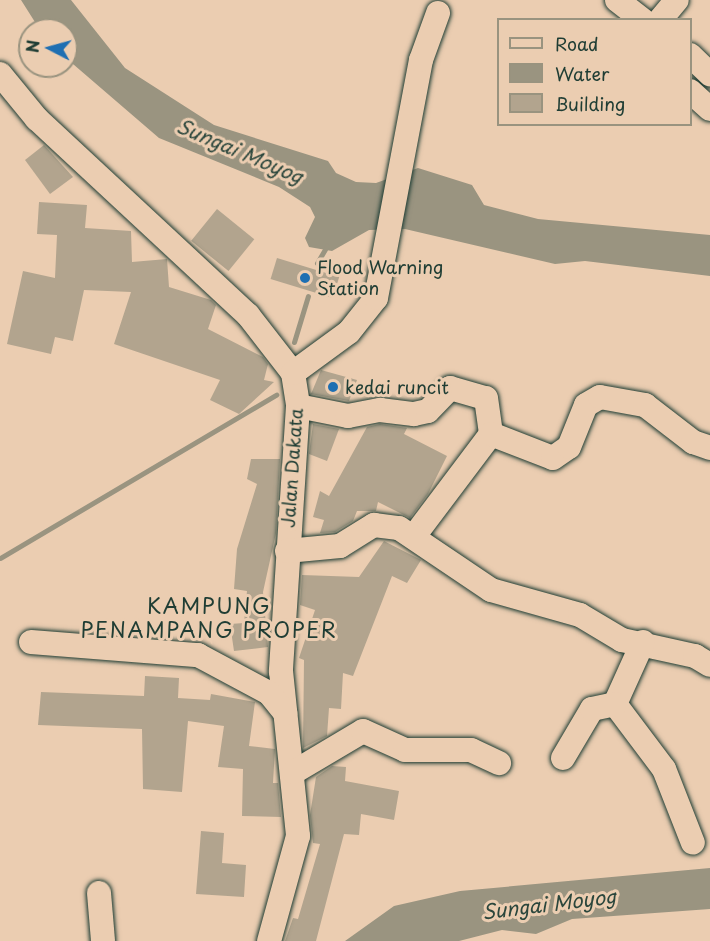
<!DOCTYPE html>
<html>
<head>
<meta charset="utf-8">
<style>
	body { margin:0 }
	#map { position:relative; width:710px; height:941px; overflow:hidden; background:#ebcdb1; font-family:"Playpen Sans",sans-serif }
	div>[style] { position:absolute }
	.water>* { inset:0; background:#9a9480 }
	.stream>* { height:5px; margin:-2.5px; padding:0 2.5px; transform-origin:2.5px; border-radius:2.5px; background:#9a9480 }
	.building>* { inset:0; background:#b2a48e; transform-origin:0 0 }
	.roads { filter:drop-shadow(0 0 2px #1f3d34) drop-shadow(0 0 2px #1f3d34) }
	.minor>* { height:24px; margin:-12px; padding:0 12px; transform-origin:12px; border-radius:12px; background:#ebcdb1 }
	.dots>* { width:16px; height:16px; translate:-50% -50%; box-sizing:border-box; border:3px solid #ebcdb1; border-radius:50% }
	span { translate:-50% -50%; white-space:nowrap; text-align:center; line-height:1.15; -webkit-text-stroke:6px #ebcdb1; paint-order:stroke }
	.poi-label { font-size:18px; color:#1f3d34 }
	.left { translate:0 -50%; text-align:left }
	.street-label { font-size:18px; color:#1f3d34 }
	.water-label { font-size:20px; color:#2b463c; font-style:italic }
	.quarter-label { font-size:21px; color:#1f3d34; letter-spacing:1.5px }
	.legend { position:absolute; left:497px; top:18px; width:195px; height:108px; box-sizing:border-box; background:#ebcdb1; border:2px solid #99937f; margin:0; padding:8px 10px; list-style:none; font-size:18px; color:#1f3d34 }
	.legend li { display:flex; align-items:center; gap:12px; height:30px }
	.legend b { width:30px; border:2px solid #99937f }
	.north { position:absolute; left:18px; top:18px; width:60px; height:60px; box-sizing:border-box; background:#ebcdb1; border:2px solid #99937f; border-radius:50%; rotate:276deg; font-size:16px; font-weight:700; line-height:24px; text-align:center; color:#1f3d34 }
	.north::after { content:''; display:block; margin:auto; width:21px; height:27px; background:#1f6fb2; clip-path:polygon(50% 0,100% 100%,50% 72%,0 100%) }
</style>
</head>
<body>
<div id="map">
	<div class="water">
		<i style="clip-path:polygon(21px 0,71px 0,125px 68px,214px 125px,328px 161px,336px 173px,356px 182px,376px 183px,418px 168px,472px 185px,484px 205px,538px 219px,710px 235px,710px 276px,585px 261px,555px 264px,405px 229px,369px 230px,332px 251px,309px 247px,305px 238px,315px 217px,310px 207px,279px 187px,159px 138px,66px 58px,66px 30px,40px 30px)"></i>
		<i style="clip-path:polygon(710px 868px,710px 909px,572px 919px,536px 934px,502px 930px,459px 941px,345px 941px,394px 906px,460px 891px)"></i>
	</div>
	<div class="stream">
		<i style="left:317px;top:263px;width:20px;rotate:-60deg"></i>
		<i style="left:294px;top:342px;width:48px;rotate:-73.1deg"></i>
		<i style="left:0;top:558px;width:321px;rotate:-30.6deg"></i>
	</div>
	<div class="building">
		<i style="clip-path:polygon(44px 145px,73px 177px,50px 194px,25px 160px)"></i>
		<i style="clip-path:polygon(39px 202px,87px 205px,85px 228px,131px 231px,132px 262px,167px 259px,169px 287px,211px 300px,216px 305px,208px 329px,263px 357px,268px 364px,264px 380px,274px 382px,239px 414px,210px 400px,220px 380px,114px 344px,131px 292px,84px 290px,73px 341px,55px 337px,51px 354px,7px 344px,23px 271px,55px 278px,57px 235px,37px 234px)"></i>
		<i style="left:217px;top:209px;width:48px;height:41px;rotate:39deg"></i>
		<i style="left:277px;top:258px;width:65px;height:22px;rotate:17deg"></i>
		<i style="clip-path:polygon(321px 370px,357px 380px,349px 401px,311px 394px)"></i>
		<i style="clip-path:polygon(313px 424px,339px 429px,327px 461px,309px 454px)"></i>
		<i style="clip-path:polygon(380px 424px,407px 428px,404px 434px,447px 456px,428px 494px,410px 518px,378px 502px,376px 511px,357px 511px,353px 521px,335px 532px,320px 533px,324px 520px,313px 517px,320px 491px,329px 496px,367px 427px)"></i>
		<i style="clip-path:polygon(251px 459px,280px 459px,276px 533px,263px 592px,268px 647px,234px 651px,230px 624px,244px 623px,247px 591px,234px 589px,237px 549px,257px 484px,247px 479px)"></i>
		<i style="clip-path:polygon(384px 541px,421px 560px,407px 583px,392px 576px,353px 676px,343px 673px,341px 709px,329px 708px,327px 736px,303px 748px,304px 660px,299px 658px,315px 610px,300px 605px,302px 575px,359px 577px)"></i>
		<i style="clip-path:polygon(145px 676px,179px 678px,178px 698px,210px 700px,211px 694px,255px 702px,249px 746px,275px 749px,273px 783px,278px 783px,281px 817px,242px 816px,243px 769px,218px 767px,224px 726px,188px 721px,182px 792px,143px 789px,142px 729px,38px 725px,41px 692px,144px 696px)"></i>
		<i style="clip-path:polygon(332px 766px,346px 767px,345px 781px,399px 791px,394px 820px,361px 814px,359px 835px,344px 834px,316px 941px,285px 941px,293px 918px,298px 919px,320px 844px,313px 843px,310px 815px,316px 777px)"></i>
		<i style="clip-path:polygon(201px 831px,224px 833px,222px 863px,246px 865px,244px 897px,196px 894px)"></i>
	</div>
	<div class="roads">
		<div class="minor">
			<i style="left:617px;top:0;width:33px;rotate:38deg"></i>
			<i style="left:660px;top:20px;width:26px;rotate:-50deg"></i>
			<i style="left:690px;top:55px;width:28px;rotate:44deg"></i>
			<i style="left:0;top:74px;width:58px;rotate:50.6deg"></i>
			<i style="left:37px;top:119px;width:288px;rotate:42.9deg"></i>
			<i style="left:248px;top:315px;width:73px;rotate:52.2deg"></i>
			<i style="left:293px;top:373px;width:33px;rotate:81deg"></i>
			<i style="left:298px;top:406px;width:266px;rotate:93.7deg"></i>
			<i style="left:281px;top:671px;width:166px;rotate:84.1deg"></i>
			<i style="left:298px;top:836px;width:109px;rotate:105.4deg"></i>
			<i style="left:690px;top:91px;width:27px;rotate:42deg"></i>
			<i style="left:293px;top:373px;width:69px;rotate:-36.2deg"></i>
			<i style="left:349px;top:332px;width:43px;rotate:-51.5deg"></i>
			<i style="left:376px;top:298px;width:242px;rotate:-79.3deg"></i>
			<i style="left:421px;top:60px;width:50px;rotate:-70.1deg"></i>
			<i style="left:298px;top:406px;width:51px;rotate:11.3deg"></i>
			<i style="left:348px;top:416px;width:33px;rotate:-11deg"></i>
			<i style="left:380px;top:410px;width:34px;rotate:7deg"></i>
			<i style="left:414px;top:414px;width:14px;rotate:-12deg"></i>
			<i style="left:428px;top:411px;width:32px;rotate:-46deg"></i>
			<i style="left:450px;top:388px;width:37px;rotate:16deg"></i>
			<i style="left:486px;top:398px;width:36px;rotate:82deg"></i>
			<i style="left:491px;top:434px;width:128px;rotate:127deg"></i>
			<i style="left:491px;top:434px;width:66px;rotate:21.2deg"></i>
			<i style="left:553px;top:458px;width:19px;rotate:-35deg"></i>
			<i style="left:569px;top:447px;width:45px;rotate:-68deg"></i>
			<i style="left:586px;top:405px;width:16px;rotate:-30deg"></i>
			<i style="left:600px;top:397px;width:46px;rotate:10.1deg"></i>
			<i style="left:645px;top:405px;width:61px;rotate:37.6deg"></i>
			<i style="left:693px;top:442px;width:18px;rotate:19deg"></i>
			<i style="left:287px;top:551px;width:53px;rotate:-5.4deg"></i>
			<i style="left:340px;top:546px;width:40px;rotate:-32deg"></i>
			<i style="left:374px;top:525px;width:25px;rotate:7deg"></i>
			<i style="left:399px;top:528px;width:111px;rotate:34deg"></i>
			<i style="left:491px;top:590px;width:92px;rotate:15.7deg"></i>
			<i style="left:580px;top:615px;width:49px;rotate:30.8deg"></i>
			<i style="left:622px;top:640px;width:75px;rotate:12.4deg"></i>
			<i style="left:695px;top:656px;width:17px;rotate:31deg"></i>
			<i style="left:31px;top:642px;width:168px;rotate:4.5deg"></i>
			<i style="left:198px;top:655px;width:81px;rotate:28.2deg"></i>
			<i style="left:269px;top:693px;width:26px;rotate:51deg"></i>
			<i style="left:643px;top:642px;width:68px;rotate:114.3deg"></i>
			<i style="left:615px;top:704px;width:81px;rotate:53deg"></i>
			<i style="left:664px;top:769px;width:79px;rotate:68.6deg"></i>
			<i style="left:563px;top:758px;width:57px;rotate:-59.4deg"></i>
			<i style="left:592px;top:709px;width:24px;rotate:-12deg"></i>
			<i style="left:294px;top:772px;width:80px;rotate:-30.7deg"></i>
			<i style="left:363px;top:731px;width:46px;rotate:24.3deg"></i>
			<i style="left:405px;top:750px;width:66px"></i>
			<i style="left:471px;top:750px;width:31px;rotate:25deg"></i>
			<i style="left:99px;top:893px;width:48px;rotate:85.2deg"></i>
		</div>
	</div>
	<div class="dots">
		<i style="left:305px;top:278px;background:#1f6fb2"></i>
		<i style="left:333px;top:387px;background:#1f6fb2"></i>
	</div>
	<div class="poi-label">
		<span class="left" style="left:317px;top:278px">Flood Warning<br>Station</span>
		<span class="left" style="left:345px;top:387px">kedai runcit</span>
	</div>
	<div class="street-label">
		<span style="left:292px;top:468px;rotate:-86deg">Jalan Dakata</span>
	</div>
	<div class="water-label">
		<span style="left:240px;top:151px;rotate:23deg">Sungai Moyog</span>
		<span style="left:549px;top:904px;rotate:-7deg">Sungai Moyog</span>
	</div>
	<div class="quarter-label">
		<span style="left:209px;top:617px">KAMPUNG<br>PENAMPANG PROPER</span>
	</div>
	<ul class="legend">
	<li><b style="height:8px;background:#ebcdb1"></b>Road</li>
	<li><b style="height:16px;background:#9a9480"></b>Water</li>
	<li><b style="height:16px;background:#b2a48e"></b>Building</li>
	</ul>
	<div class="north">N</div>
</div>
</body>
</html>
